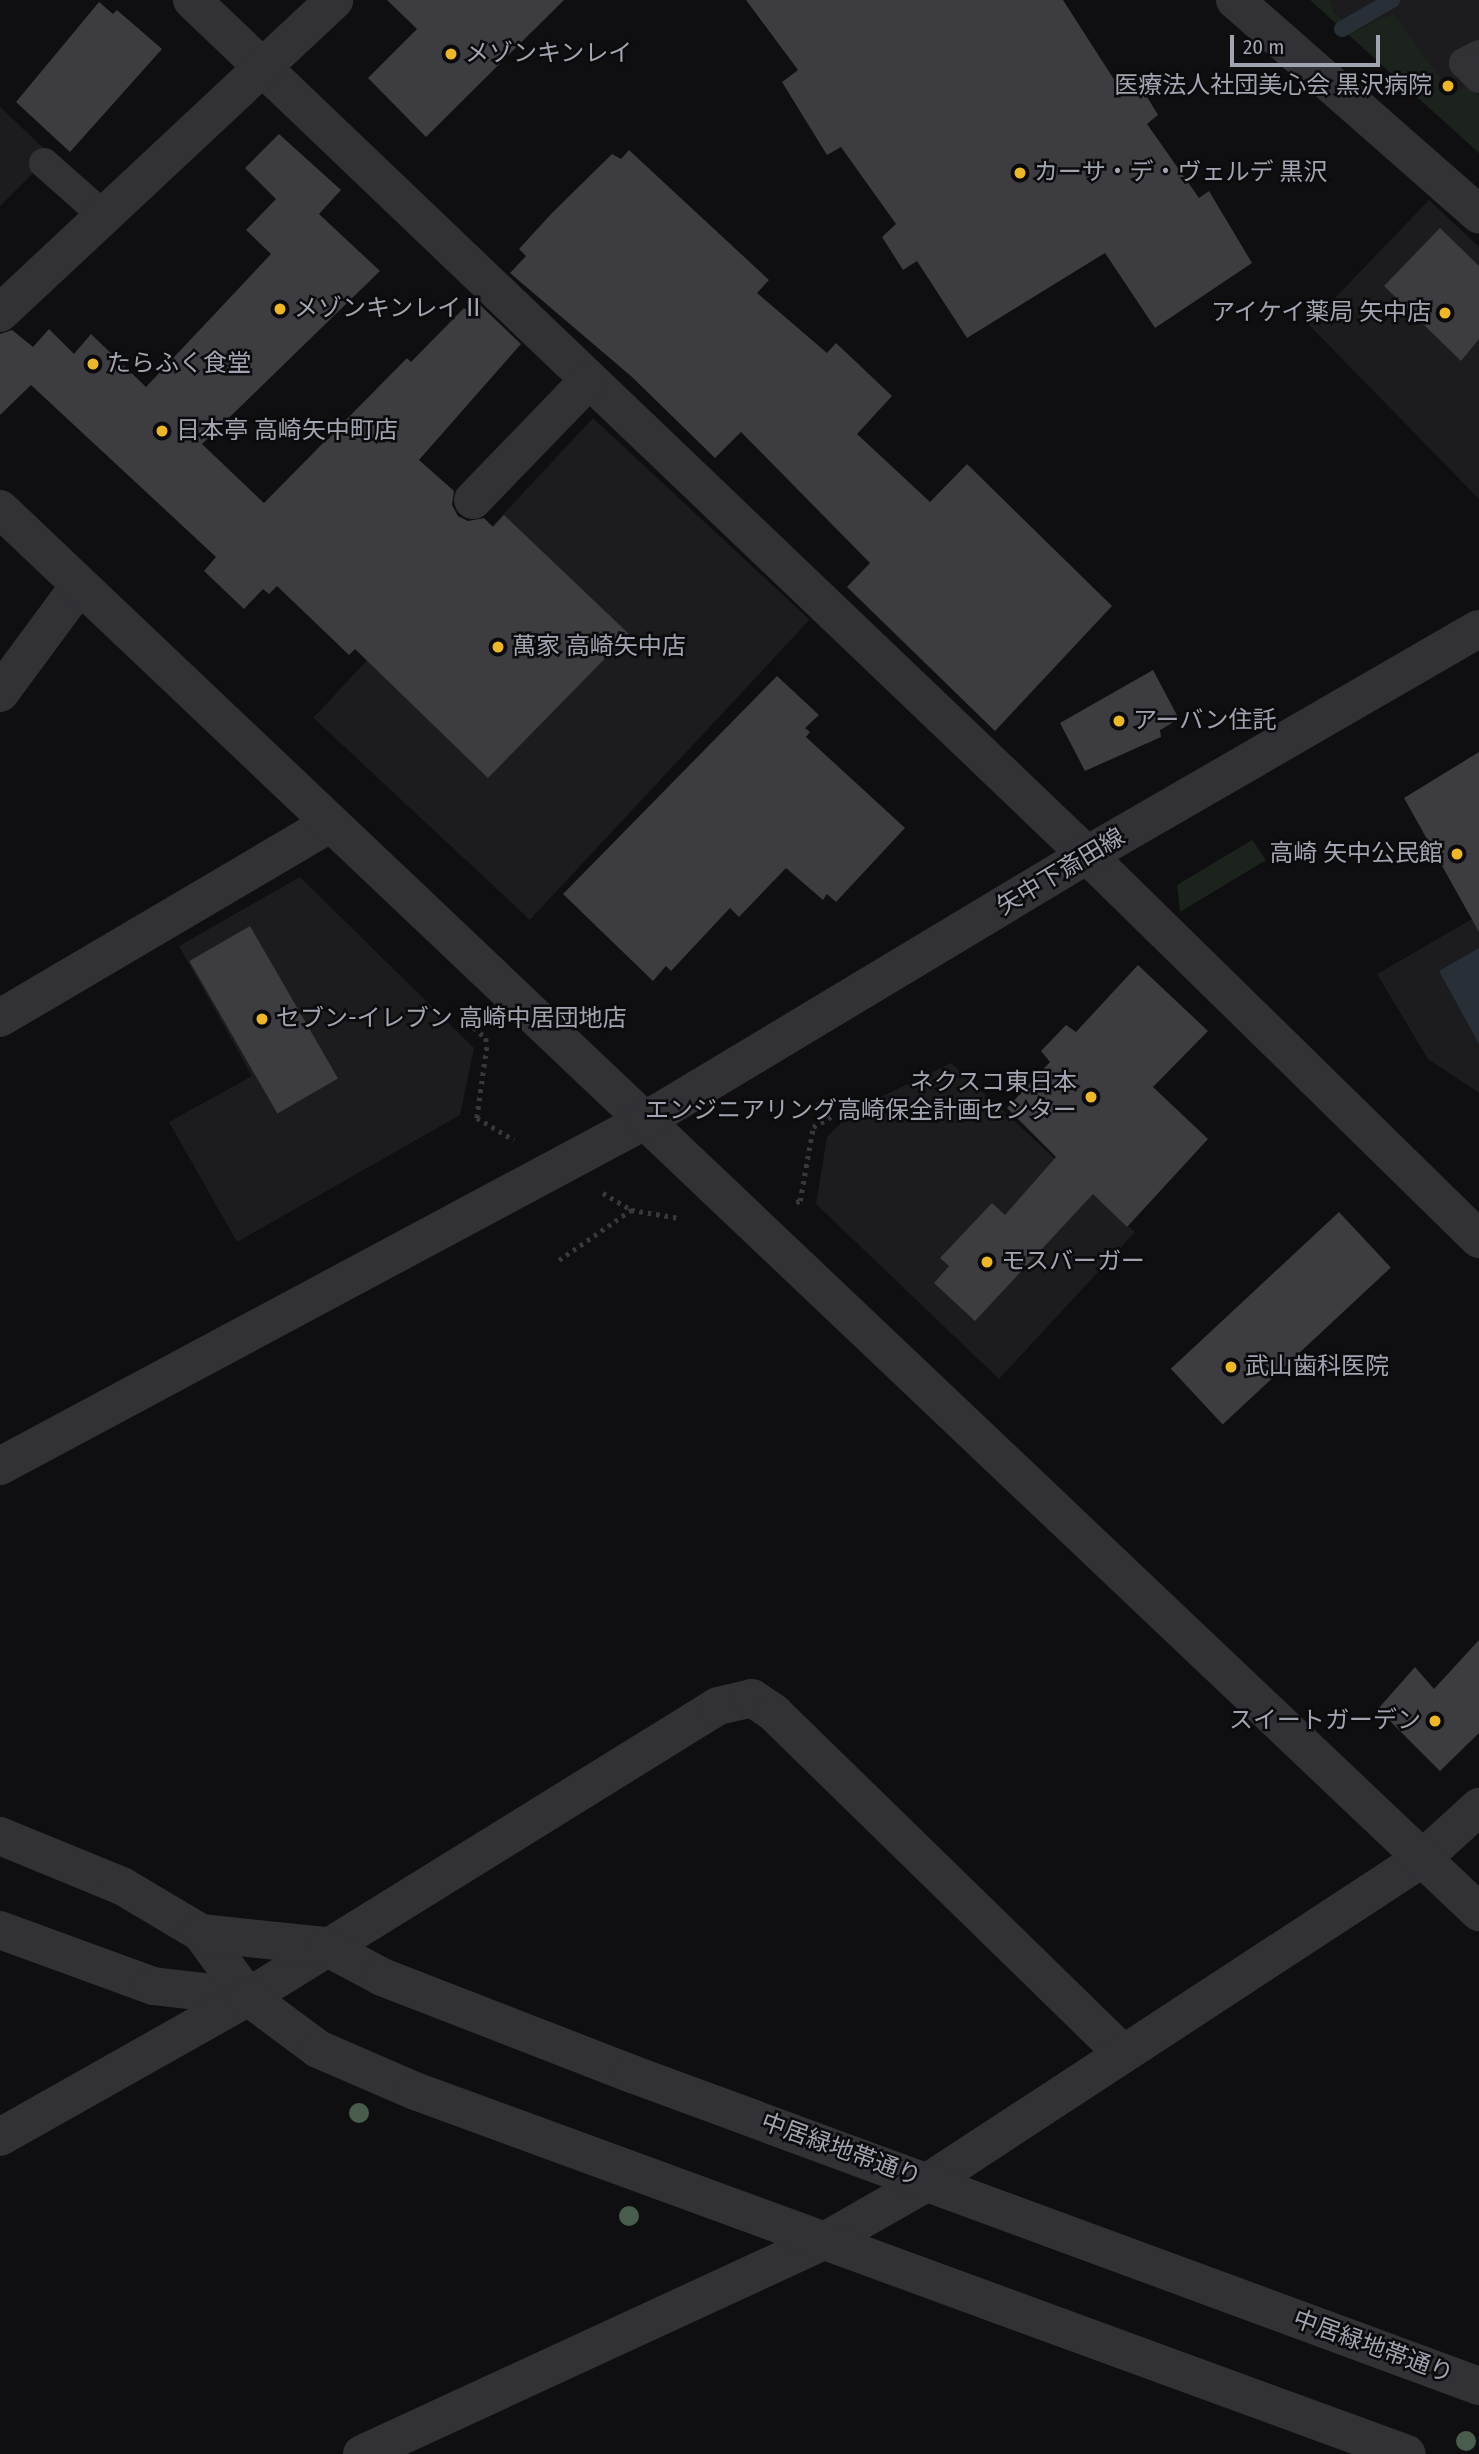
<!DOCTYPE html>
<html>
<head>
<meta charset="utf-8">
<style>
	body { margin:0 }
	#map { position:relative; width:1479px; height:2454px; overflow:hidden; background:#0f0f11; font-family:"Fira Sans Condensed","Noto Sans JP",sans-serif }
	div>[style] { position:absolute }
	.built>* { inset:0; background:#1c1b1e; transform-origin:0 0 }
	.green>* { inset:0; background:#1c231d }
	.water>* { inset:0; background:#282f36 }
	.stream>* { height:16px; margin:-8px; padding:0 8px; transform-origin:8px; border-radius:8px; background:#282f36 }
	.building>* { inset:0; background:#3c3c41; transform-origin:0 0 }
	.path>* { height:4.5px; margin-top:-2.25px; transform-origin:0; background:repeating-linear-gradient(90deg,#37383d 0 3.5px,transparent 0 8.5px) }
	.service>* { height:30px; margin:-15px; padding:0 15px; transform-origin:15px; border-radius:15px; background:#313136 }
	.minor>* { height:38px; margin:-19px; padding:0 19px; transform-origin:19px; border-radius:19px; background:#313136 }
	.tertiary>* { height:38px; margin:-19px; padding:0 19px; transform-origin:19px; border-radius:19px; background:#313136 }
	.trees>* { width:20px; height:20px; margin:-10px; border-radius:50%; background:#495d4c }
	.dots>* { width:19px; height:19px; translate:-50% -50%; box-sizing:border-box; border:4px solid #0b0a0c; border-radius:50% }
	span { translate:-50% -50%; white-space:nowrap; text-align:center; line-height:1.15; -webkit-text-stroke:5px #0b0a0c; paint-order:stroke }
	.poi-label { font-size:24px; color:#a1a5b1 }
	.left { translate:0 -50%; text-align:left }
	.right { translate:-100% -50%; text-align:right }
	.street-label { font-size:24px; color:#a1a5b1 }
	.scale { position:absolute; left:1230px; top:35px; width:150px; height:32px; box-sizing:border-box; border:4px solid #a1a5b1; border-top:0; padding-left:9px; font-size:21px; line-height:24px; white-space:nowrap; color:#a1a5b1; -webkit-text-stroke:5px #0b0a0c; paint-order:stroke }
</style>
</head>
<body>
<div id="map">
	<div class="built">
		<i style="clip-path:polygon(1321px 0,1479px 0,1479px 141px,1356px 31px)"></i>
		<i style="clip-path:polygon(0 107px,51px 155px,0 206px)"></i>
		<i style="clip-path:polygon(1429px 200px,1479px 247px,1479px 499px,1309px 325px)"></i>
		<i style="left:593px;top:418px;width:296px;height:410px;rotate:43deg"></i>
		<i style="clip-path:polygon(300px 877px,474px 1048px,460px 1115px,237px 1242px,169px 1122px,252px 1076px,179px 946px)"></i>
		<i style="clip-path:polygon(1479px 915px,1479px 1093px,1428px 1059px,1377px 974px)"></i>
		<i style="clip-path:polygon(951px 1063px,1135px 1232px,999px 1379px,816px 1204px,827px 1137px,854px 1110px)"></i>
	</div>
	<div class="green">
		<i style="clip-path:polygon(1310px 0,1329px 0,1334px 12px,1356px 31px,1393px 14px,1453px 95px,1470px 84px,1479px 96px,1479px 153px)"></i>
		<i style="clip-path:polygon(1252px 840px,1266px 860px,1180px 912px,1177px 885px)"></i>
	</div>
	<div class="water">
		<i style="clip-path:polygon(1479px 948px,1479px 1044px,1439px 971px)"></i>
	</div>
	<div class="stream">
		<i style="left:1342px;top:29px;width:58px;rotate:-30.1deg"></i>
	</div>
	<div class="building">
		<i style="clip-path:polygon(387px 0,564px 0,426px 137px,368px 78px,417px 29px)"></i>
		<i style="clip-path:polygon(746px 0,1063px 0,1115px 81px,1132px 72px,1158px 115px,1147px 124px,1199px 198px,1209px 191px,1252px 263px,1155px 328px,1105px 253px,967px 338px,917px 261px,903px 270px,882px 237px,896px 224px,841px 147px,827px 155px,782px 82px,798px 70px)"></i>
		<i style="clip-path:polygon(99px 2px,113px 14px,117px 10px,162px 49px,70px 152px,16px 102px)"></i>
		<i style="clip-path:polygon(279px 134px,341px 190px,319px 214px,380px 271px,202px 444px,264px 503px,407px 358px,411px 362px,464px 308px,472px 314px,480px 305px,521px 344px,419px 460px,454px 491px,452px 505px,458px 516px,468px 521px,484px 518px,493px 527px,504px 515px,629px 634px,488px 778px,355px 649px,349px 655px,277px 586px,269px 594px,263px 589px,244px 609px,204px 571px,216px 557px,31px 385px,0 415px,0 334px,12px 330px,33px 347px,49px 329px,74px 354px,91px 334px,146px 387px,271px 254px,246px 230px,276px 199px,245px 168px)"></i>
		<i style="clip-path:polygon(629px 150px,769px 280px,757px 293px,827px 353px,836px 343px,892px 396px,857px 434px,930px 502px,967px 464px,1112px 606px,995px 731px,847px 587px,870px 563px,741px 432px,715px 458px,632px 377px,510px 273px,526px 256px,519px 249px,552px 213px,612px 154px,621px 159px)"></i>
		<i style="clip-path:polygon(1440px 228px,1479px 266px,1479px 339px,1461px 361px,1384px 286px)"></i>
		<i style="clip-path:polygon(1153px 670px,1179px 719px,1160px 730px,1161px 737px,1085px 771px,1060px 723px)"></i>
		<i style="clip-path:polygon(777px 676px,819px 715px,805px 728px,810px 732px,806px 737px,905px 828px,836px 902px,827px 894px,823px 900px,786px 868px,739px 917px,730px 908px,671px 971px,666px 966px,653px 981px,563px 894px)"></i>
		<i style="clip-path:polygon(1479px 752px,1479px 932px,1404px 798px)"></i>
		<i style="left:250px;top:926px;width:176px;height:70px;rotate:60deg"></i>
		<i style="clip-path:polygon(1138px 965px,1208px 1031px,1153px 1087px,1208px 1139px,1127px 1227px,1093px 1194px,975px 1321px,934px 1283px,949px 1266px,940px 1258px,992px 1203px,1005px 1215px,1056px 1157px,1007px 1108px,1050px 1062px,1041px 1051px,1066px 1025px,1076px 1032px)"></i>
		<i style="left:1339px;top:1212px;width:76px;height:230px;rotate:47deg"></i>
		<i style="clip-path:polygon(1479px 1640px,1479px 1733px,1440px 1771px,1378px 1709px,1415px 1667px,1434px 1689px)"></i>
	</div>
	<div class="path">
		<i style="left:467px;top:1022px;width:25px;rotate:40deg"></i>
		<i style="left:486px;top:1038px;width:9px;rotate:84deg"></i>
		<i style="left:487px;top:1047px;width:72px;rotate:98deg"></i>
		<i style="left:477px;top:1118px;width:43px;rotate:30.7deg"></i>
		<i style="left:603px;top:1193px;width:33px;rotate:31deg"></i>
		<i style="left:631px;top:1210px;width:49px;rotate:9.5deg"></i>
		<i style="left:796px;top:1202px;width:4px;rotate:-14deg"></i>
		<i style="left:800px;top:1201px;width:75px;rotate:-80deg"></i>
		<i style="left:813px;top:1127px;width:24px;rotate:-30deg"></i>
		<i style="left:559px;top:1260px;width:88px;rotate:-34.8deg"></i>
	</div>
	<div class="service">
		<i style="left:1479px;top:55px;width:17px;rotate:152deg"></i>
		<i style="left:1464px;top:63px;width:21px;rotate:45deg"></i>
		<i style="left:44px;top:163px;width:80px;rotate:41.5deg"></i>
	</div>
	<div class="minor">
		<i style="left:192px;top:0;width:1238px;rotate:43.69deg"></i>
		<i style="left:1087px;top:855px;width:549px;rotate:44.41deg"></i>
		<i style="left:1235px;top:0;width:325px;rotate:41.3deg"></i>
		<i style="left:0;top:313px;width:458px;rotate:-43.1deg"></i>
		<i style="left:473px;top:500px;width:165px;rotate:-46deg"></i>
		<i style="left:0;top:693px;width:133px;rotate:-53.6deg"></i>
		<i style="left:0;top:1018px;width:381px;rotate:-30.5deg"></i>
		<i style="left:0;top:1930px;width:163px;rotate:20.1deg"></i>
		<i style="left:153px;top:1986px;width:96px;rotate:6.6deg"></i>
		<i style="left:0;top:2137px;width:285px;rotate:-29.4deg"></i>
		<i style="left:248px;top:1997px;width:553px;rotate:-31.76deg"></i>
		<i style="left:718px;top:1706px;width:35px;rotate:-13deg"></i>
		<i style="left:752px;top:1698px;width:27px;rotate:34deg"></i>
		<i style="left:774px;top:1713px;width:488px;rotate:44.3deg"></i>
		<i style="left:362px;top:2454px;width:513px;rotate:-24.77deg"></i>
		<i style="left:828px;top:2239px;width:115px;rotate:-29.7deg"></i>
		<i style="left:928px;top:2182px;width:592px;rotate:-33.21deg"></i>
		<i style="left:1423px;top:1858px;width:76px;rotate:-42.3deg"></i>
	</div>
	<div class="tertiary">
		<i style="left:0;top:509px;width:2039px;rotate:43.49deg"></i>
		<i style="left:0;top:1466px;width:733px;rotate:-28.17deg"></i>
		<i style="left:646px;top:1120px;width:514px;rotate:-31deg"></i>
		<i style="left:1087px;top:855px;width:452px;rotate:-30deg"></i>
		<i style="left:0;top:1836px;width:132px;rotate:22.3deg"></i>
		<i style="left:122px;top:1886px;width:92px;rotate:30.7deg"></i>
		<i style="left:201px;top:1933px;width:79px;rotate:53.7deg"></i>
		<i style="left:248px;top:1997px;width:87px;rotate:36.6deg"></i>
		<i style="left:318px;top:2049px;width:106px;rotate:23.4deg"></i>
		<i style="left:415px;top:2091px;width:1056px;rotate:20.1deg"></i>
		<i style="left:201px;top:1933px;width:124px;rotate:6deg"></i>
		<i style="left:324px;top:1946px;width:66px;rotate:28.1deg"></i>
		<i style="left:382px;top:1977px;width:268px;rotate:21.2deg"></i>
		<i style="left:632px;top:2074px;width:903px;rotate:20.22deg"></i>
	</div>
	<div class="trees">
		<i style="left:359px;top:2113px"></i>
		<i style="left:629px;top:2216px"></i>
		<i style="left:1466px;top:2441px"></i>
	</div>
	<div class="dots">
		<i style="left:451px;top:54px;background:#edb72b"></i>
		<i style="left:1448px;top:86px;background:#edb72b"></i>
		<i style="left:1020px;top:173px;background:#edb72b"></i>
		<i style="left:280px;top:309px;background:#edb72b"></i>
		<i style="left:1445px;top:313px;background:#edb72b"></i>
		<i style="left:93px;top:364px;background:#edb72b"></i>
		<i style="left:162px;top:431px;background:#edb72b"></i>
		<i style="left:498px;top:647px;background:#edb72b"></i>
		<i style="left:1119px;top:721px;background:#edb72b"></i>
		<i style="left:1457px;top:854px;background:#edb72b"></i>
		<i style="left:262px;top:1019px;background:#edb72b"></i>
		<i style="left:1091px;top:1097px;background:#edb72b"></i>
		<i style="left:987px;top:1262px;background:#edb72b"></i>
		<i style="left:1231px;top:1367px;background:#edb72b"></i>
		<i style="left:1435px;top:1721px;background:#edb72b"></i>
	</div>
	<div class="poi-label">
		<span class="left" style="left:465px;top:54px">メゾンキンレイ</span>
		<span class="right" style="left:1432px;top:86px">医療法人社団美心会 黒沢病院</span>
		<span class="left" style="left:1034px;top:173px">カーサ・デ・ヴェルデ 黒沢</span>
		<span class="left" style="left:294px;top:309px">メゾンキンレイⅡ</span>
		<span class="right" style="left:1431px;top:313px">アイケイ薬局 矢中店</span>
		<span class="left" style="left:107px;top:364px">たらふく食堂</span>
		<span class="left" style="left:176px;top:431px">日本亭 高崎矢中町店</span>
		<span class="left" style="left:512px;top:647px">萬家 高崎矢中店</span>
		<span class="left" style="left:1133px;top:721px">アーバン住託</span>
		<span class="right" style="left:1443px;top:854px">高崎 矢中公民館</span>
		<span class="left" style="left:276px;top:1019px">セブン-イレブン 高崎中居団地店</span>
		<span class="right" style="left:1077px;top:1097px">ネクスコ東日本<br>エンジニアリング高崎保全計画センター</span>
		<span class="left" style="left:1001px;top:1262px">モスバーガー</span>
		<span class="left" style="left:1245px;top:1367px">武山歯科医院</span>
		<span class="right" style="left:1421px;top:1721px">スイートガーデン</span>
	</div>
	<div class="street-label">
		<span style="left:1061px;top:872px;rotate:-31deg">矢中下斎田線</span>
		<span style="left:841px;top:2150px;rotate:20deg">中居緑地帯通り</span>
		<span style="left:1373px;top:2347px;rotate:20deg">中居緑地帯通り</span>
	</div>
	<div class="scale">20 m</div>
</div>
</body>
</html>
